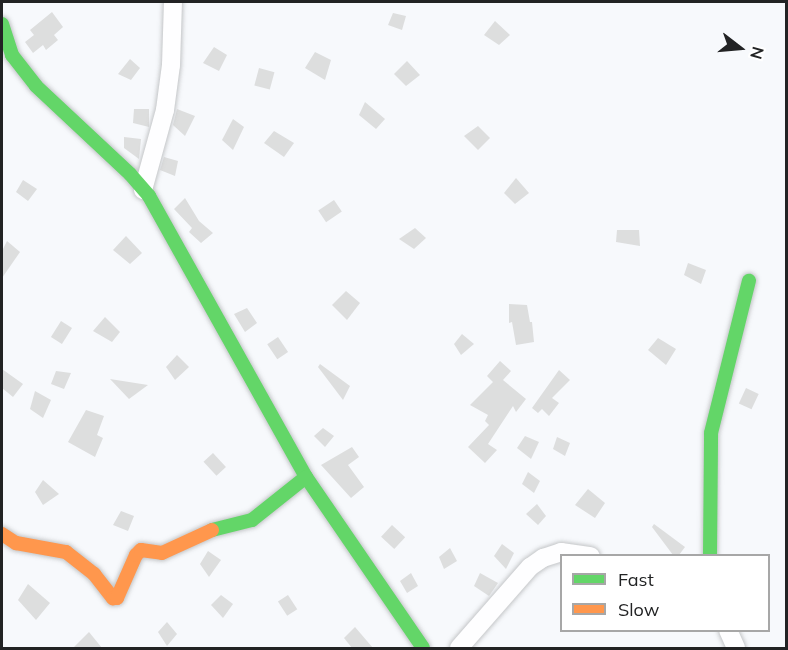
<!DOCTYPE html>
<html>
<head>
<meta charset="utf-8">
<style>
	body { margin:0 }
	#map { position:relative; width:788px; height:650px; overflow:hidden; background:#f7f9fc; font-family:Mulish,sans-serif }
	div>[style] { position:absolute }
	.building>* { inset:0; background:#dddede; transform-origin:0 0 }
	.roads { filter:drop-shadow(0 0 2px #c4c6c8) drop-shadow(0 0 2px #c4c6c8) }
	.street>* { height:18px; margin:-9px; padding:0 9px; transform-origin:9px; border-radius:9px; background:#fefeff }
	.fast>* { height:14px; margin:-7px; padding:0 7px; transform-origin:7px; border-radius:7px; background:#63d668 }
	.slow>* { height:14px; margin:-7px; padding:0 7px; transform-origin:7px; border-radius:7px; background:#ff974d }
	span { translate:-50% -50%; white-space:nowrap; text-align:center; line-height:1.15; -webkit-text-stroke:4.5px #fff; paint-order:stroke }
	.frame { position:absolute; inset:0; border:3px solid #222324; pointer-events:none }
	.legend { position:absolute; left:560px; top:554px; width:210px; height:78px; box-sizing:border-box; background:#fff; border:2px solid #a7a7a7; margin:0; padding:8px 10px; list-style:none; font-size:18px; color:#222324 }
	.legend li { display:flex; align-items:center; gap:12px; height:30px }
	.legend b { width:30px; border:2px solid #a7a7a7 }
	.north { position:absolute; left:710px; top:18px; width:60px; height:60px; -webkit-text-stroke:4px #fff; paint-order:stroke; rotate:106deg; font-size:16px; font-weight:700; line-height:24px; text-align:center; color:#222324 }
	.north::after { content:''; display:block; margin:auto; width:21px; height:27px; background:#222324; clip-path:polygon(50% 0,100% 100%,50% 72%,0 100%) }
</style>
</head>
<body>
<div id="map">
	<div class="building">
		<i style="clip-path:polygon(52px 12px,63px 27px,54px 35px,58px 40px,46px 50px,43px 45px,33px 53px,25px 42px,34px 35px,30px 30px)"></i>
		<i style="clip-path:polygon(393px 13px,406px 16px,402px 30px,388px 25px)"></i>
		<i style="clip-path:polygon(495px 21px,510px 35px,499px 45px,484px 35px)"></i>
		<i style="clip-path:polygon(214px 47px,227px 55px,219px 71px,203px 63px)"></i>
		<i style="clip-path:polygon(315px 52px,331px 60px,325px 80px,305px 68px)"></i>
		<i style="clip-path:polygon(130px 59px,140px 68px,131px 80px,118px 74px)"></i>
		<i style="clip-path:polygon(407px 61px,420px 75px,406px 86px,394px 74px)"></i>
		<i style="left:259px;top:68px;width:16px;height:18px;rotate:15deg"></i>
		<i style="clip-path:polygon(365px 102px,385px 119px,376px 129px,359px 115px)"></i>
		<i style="clip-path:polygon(134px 109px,149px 109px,149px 127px,133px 123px)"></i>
		<i style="clip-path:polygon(177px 109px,195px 116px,185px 136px,173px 125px)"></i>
		<i style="clip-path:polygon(233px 119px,244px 127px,233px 150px,222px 140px)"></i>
		<i style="clip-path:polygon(478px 126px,490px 138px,478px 150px,464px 136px)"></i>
		<i style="clip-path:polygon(274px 131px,294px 143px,284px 157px,264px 143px)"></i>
		<i style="clip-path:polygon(124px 137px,141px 139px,139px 159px,124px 148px)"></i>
		<i style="clip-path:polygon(164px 157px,178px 161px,175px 176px,160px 170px)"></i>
		<i style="clip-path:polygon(516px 178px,529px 193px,515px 204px,504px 193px)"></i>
		<i style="clip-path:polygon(23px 180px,37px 189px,28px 201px,16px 192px)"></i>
		<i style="clip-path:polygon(185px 198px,199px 221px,213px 233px,201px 243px,189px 232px,192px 228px,174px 209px)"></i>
		<i style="left:334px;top:200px;width:14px;height:19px;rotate:56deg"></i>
		<i style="clip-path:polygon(415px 228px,426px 238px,414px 249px,399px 239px)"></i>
		<i style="clip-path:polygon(617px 230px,639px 230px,640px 246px,616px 242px)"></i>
		<i style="clip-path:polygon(126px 236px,142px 253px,130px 264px,113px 250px)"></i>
		<i style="clip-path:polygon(7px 241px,20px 252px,2px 278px,2px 251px)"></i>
		<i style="clip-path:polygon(688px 263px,706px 270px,701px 284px,684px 275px)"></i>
		<i style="clip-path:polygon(346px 291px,360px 303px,347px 320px,332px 305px)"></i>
		<i style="clip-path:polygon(509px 304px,527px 305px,530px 322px,532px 322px,534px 342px,516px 345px,512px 322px,509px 323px)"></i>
		<i style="clip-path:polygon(247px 308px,257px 323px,245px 332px,234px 314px)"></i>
		<i style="clip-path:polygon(105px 317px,120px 332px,112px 342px,93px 331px)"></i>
		<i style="left:61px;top:321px;width:13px;height:19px;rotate:32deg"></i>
		<i style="clip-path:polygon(462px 334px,474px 344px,461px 355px,454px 344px)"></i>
		<i style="left:278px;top:337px;width:18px;height:13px;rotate:56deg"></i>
		<i style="clip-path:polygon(658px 338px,676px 349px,666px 365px,648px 350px)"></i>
		<i style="clip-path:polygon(177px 355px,189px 367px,175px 380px,166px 367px)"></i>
		<i style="clip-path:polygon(500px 361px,511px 371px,503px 380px,526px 399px,516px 412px,513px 406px,488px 444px,497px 450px,485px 463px,468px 447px,489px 425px,485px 421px,488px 415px,470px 405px,493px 382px,487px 376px)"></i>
		<i style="clip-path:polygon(320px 364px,350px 386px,343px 400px,318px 367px)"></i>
		<i style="clip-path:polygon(2px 369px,23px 384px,13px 397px,2px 388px)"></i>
		<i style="clip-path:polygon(559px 370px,570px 380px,552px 398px,559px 403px,549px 416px,542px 409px,538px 413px,532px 408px)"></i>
		<i style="clip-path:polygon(56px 371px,71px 373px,64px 389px,51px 384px)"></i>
		<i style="clip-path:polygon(110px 379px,148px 385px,129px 399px)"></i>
		<i style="left:746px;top:388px;width:14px;height:17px;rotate:25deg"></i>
		<i style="clip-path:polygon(35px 391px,51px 400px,43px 418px,30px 409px)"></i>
		<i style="clip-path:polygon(86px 410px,104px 416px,97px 435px,103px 438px,95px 457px,68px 442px)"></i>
		<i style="clip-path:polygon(323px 428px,334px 436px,325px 447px,314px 436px)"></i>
		<i style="clip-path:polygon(525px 436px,539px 442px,531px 459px,517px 448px)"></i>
		<i style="clip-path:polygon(557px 437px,570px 443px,565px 456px,553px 449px)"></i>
		<i style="clip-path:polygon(352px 447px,359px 457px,348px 465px,364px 487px,351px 498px,321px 465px)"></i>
		<i style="left:213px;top:453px;width:19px;height:13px;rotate:47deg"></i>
		<i style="clip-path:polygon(528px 472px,540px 481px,534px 493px,522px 484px)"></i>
		<i style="clip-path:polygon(43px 480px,59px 494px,43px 505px,35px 492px)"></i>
		<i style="clip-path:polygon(588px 489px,605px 503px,595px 518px,575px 505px)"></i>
		<i style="clip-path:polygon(537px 504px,546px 516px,538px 525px,526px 514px)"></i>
		<i style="clip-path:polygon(121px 511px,134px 516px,128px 531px,113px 525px)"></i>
		<i style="clip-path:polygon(654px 524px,685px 547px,679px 555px,673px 555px,652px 527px)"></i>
		<i style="left:392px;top:525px;width:18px;height:16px;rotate:43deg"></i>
		<i style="clip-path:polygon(502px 544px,514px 553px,506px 569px,494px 556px)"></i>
		<i style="clip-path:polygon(450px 548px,457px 561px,444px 569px,439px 557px)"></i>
		<i style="clip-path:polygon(208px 551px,221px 560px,209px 577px,200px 564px)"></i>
		<i style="clip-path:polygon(411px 573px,418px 586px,407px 593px,400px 581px)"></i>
		<i style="clip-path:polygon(480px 573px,498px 583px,489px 596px,474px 586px)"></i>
		<i style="clip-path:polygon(28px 584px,50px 603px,36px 620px,18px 600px)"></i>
		<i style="clip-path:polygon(221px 595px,233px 604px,223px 618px,211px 605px)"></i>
		<i style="left:288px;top:595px;width:17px;height:12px;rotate:57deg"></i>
		<i style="clip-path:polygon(167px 622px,177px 634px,167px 646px,158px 632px)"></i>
		<i style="clip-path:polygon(355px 627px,373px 648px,352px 648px,344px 638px)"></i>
		<i style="clip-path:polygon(89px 632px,102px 648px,73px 648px)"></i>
	</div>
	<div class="roads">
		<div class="street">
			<i style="left:143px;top:190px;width:83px;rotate:-74.6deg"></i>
			<i style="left:165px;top:110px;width:45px;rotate:-82.4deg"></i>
			<i style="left:171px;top:65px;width:63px;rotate:-88.2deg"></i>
			<i style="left:728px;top:630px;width:20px;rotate:66deg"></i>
			<i style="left:459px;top:648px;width:108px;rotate:-48.8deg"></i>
			<i style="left:530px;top:567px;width:16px;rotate:-35deg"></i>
			<i style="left:543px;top:558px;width:19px;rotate:-18deg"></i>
			<i style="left:561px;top:552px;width:30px;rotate:8deg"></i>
		</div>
		<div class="fast">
			<i style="left:2px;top:24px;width:33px;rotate:72deg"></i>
			<i style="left:12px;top:55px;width:39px;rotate:52deg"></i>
			<i style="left:36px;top:86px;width:129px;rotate:43.1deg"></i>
			<i style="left:130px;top:174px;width:29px;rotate:49deg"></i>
			<i style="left:149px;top:196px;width:322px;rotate:60.8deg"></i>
			<i style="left:306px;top:477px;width:207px;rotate:55.6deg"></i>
			<i style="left:212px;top:530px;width:41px;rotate:-14deg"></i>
			<i style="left:252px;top:520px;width:69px;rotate:-38.5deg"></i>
			<i style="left:710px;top:556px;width:123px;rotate:-89.5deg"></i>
			<i style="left:711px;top:433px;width:157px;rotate:-76deg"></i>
		</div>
		<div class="slow">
			<i style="left:2px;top:534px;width:17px;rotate:33deg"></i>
			<i style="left:16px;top:543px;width:51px;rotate:10.2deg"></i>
			<i style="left:66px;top:552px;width:36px;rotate:38deg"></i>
			<i style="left:94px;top:574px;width:31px;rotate:52deg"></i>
			<i style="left:113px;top:598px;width:4px"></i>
			<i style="left:117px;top:598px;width:47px;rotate:-66.2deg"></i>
			<i style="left:136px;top:555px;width:7px;rotate:-45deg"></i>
			<i style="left:141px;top:550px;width:21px;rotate:8deg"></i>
			<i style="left:162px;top:553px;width:55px;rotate:-24.7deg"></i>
		</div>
	</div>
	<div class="frame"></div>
	<ul class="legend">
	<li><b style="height:8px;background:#63d668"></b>Fast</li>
	<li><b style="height:8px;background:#ff974d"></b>Slow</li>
	</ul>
	<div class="north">N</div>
</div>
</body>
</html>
